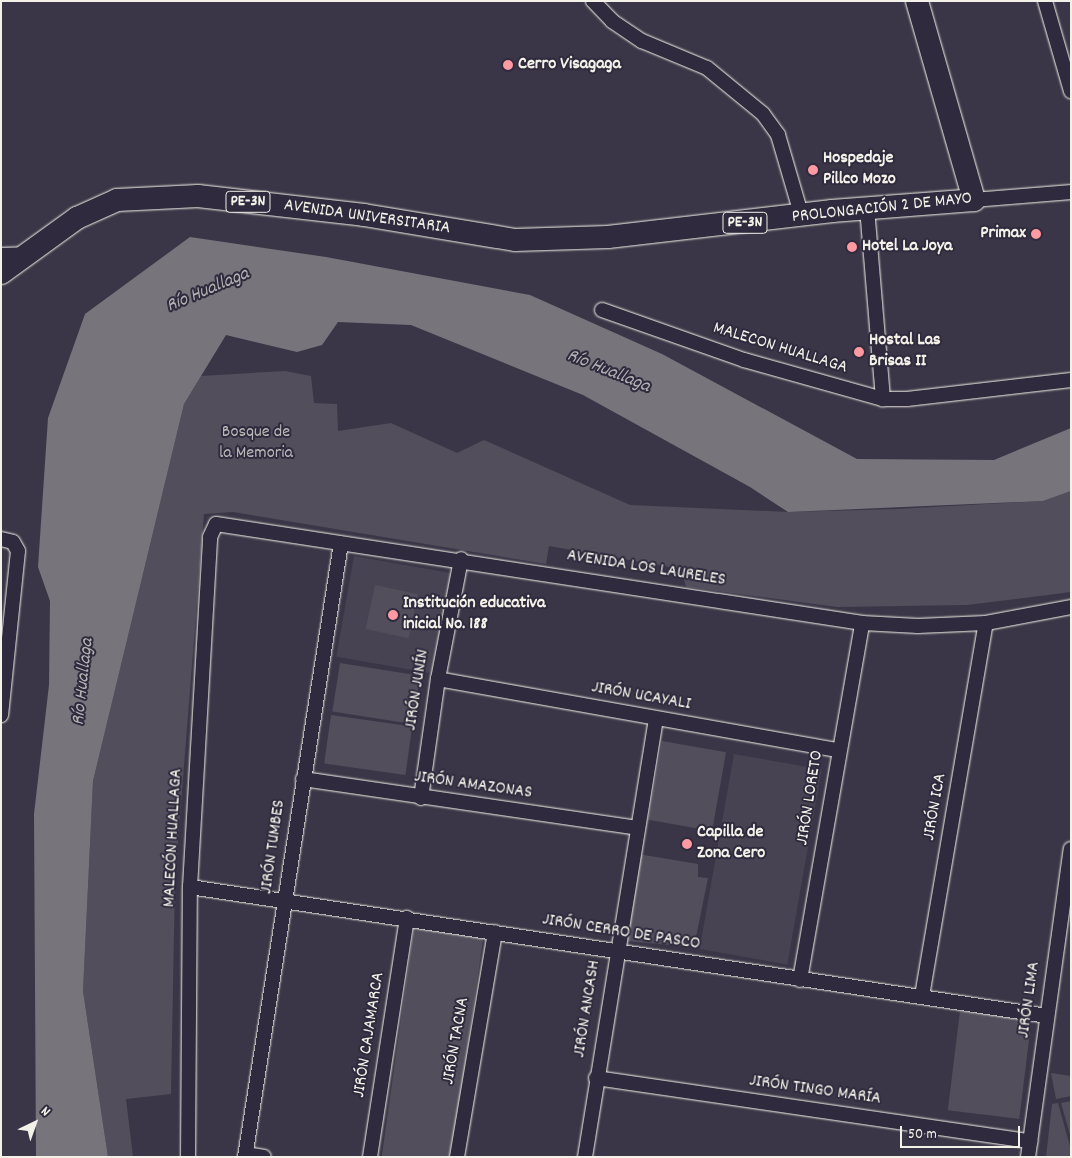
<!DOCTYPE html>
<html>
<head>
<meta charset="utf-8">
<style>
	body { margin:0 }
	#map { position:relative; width:1072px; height:1158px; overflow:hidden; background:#3b3647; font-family:Dekko,sans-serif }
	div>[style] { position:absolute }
	.built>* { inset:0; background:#484352; transform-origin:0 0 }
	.green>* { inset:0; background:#534e5c; transform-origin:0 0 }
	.water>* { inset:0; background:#78747b }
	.roads { filter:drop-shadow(0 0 1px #f4f1e8) drop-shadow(0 0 1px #f4f1e8) }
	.minor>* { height:14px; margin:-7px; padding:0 7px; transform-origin:7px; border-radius:7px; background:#2f2a3d }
	.trunk>* { height:22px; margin:-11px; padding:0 11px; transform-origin:11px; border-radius:11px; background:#2f2a3d }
	.dots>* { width:14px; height:14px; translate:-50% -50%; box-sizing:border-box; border:2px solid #2f2a3d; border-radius:50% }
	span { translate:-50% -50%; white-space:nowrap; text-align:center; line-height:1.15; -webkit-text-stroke:4px #2f2a3d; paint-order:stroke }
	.shield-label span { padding:1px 4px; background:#2f2a3d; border:1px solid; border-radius:4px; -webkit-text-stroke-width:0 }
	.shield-label { font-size:16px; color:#f4f1e8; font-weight:700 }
	.poi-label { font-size:18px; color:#f4f1e8; font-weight:700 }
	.left { translate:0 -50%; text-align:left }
	.right { translate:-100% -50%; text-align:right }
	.street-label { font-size:18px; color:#f4f1e8 }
	.park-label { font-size:18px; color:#bcb8b7 }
	.water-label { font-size:19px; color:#b6b2b2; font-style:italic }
	.frame { position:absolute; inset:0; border:2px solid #f4f1e8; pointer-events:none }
	.north { position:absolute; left:10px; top:1098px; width:50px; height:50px; -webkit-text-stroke:4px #2f2a3d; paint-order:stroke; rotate:42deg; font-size:14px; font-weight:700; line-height:20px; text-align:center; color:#f4f1e8 }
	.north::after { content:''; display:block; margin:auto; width:18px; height:22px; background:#f4f1e8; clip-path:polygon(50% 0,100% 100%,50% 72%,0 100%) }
	.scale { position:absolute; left:900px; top:1126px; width:120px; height:22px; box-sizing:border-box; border:2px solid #f4f1e8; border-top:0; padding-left:6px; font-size:15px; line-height:18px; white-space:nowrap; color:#f4f1e8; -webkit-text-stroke:4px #2f2a3d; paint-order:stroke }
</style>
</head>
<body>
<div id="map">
	<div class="built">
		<i style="left:354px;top:556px;width:99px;height:102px;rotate:10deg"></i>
		<i style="left:734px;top:754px;width:89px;height:198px;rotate:10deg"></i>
	</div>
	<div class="green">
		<i style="clip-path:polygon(285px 371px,311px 376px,314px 403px,337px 404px,338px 431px,391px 423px,457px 453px,484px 440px,630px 505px,788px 512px,897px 509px,1043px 501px,1071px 491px,1071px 592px,967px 605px,837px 607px,686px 587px,681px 569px,549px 546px,546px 564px,233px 512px,204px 514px,175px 879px,171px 1094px,126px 1099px,133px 1157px,108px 1157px,83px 991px,93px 781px,184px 404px,201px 376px)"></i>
		<i style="left:375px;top:585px;width:44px;height:45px;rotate:12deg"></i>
		<i style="left:340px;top:663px;width:81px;height:49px;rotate:9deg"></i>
		<i style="left:331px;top:715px;width:82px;height:49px;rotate:8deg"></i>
		<i style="left:662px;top:741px;width:65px;height:80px;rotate:10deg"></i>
		<i style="clip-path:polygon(638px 854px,698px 864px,698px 877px,708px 878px,694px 947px,625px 941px)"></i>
		<i style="left:414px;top:927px;width:70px;height:233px;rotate:8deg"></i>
		<i style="left:960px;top:1011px;width:72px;height:100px;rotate:7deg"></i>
		<i style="clip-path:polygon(1051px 1073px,1071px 1076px,1071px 1096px,1056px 1099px)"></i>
		<i style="clip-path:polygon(1071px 1101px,1071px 1138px,1061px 1103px)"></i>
		<i style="clip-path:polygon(1058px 1103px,1071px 1150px,1071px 1157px,1046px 1157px,1052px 1104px)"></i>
	</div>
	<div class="water">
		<i style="clip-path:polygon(190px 237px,326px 257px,530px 295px,662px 354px,857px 459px,994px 460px,1071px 428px,1071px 491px,1043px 501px,788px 512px,750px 487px,583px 395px,411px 325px,338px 322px,322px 345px,297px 352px,226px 335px,184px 404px,93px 781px,83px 991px,108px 1157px,36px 1157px,34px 814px,49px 685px,50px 601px,38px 567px,48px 418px,85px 314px)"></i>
	</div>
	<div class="roads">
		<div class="minor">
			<i style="left:593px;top:1px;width:28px;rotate:46deg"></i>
			<i style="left:612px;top:21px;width:36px;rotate:34deg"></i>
			<i style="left:642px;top:41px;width:70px;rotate:22.6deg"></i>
			<i style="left:707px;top:68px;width:72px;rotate:39.4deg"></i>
			<i style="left:763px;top:114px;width:26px;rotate:54deg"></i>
			<i style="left:778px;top:135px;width:85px;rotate:73.7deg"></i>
			<i style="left:1045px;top:1px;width:94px;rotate:73.9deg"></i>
			<i style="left:974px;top:200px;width:97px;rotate:-4.7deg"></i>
			<i style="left:867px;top:208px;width:192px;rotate:85.2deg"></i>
			<i style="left:1px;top:255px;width:24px;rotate:-2deg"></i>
			<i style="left:602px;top:310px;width:151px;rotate:19.4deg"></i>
			<i style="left:744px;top:360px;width:144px;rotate:15.7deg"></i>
			<i style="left:883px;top:399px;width:24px"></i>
			<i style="left:907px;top:399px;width:165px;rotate:-6.6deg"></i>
			<i style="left:1px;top:539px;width:12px;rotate:14deg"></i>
			<i style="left:13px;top:542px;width:10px;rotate:61deg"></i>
			<i style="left:18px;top:551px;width:165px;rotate:95.9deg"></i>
			<i style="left:438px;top:679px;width:406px;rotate:10.1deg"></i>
			<i style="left:303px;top:779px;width:338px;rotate:8.3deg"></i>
			<i style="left:421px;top:798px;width:120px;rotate:-81.9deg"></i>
			<i style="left:438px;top:679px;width:122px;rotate:-79.1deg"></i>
			<i style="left:190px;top:887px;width:867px;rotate:8.56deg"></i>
			<i style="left:800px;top:980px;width:362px;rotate:-80.1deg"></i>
			<i style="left:922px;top:996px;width:378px;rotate:-80.3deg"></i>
			<i style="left:596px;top:1078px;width:439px;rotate:8.3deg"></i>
			<i style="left:246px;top:1154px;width:18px;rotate:9deg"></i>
			<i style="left:188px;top:1157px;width:270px;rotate:-89.6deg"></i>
			<i style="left:190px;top:887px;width:351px;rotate:-86.7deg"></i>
			<i style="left:210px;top:537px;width:14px;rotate:-65deg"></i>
			<i style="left:216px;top:524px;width:654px;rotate:8.71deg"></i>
			<i style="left:862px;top:623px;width:56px;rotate:3.1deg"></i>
			<i style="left:918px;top:626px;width:68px;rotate:-2.5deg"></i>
			<i style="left:986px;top:623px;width:86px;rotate:-10.7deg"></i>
			<i style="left:245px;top:1157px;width:621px;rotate:-81.11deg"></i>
			<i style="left:370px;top:1157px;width:242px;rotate:-81.2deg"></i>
			<i style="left:457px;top:1157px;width:228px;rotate:-80.4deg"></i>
			<i style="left:585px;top:1157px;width:444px;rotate:-80.8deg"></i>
			<i style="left:1028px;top:1157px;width:311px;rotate:-82.1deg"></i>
		</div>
		<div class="trunk">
			<i style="left:1px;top:273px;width:94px;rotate:-35.9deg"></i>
			<i style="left:77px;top:218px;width:44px;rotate:-24.2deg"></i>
			<i style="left:117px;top:200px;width:81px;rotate:-2.8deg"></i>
			<i style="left:198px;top:196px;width:167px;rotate:6.5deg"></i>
			<i style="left:364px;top:215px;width:153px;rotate:9.4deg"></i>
			<i style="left:515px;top:240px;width:93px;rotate:-1.8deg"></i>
			<i style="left:608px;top:237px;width:226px;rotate:-6.6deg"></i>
			<i style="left:832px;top:211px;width:142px;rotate:-4.4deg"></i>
			<i style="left:974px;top:200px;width:207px;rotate:-106deg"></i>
		</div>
	</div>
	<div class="dots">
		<i style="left:508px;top:65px;background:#ff9aa2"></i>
		<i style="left:813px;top:170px;background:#ff9aa2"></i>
		<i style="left:1036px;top:234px;background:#ff9aa2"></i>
		<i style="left:852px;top:247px;background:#ff9aa2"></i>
		<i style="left:859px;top:352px;background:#ff9aa2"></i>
		<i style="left:393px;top:615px;background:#ff9aa2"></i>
		<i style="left:687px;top:844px;background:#ff9aa2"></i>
	</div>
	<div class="shield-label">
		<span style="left:248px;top:202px">PE-3N</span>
		<span style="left:745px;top:223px">PE-3N</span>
	</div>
	<div class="poi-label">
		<span class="left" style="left:518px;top:65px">Cerro Visagaga</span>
		<span class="left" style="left:823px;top:170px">Hospedaje<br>Pillco Mozo</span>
		<span class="right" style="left:1026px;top:234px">Primax</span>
		<span class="left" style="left:862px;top:247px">Hotel La Joya</span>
		<span class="left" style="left:869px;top:352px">Hostal Las<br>Brisas II</span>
		<span class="left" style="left:403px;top:615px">Institución educativa<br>inicial No. 188</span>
		<span class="left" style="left:697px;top:844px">Capilla de<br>Zona Cero</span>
	</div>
	<div class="street-label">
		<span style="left:882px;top:209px;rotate:-6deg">PROLONGACIÓN 2 DE MAYO</span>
		<span style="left:367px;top:218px;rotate:8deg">AVENIDA UNIVERSITARIA</span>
		<span style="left:780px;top:349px;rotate:17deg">MALECON HUALLAGA</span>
		<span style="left:646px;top:569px;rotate:9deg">AVENIDA LOS LAURELES</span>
		<span style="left:418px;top:690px;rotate:-81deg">JIRÓN JUNÍN</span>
		<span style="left:641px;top:697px;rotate:10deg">JIRÓN UCAYALI</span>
		<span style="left:473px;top:786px;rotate:8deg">JIRÓN AMAZONAS</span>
		<span style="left:811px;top:798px;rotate:-81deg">JIRÓN LORETO</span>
		<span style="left:936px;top:807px;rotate:-80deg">JIRÓN ICA</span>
		<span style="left:174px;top:838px;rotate:-87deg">MALECÓN HUALLAGA</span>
		<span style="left:274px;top:847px;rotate:-82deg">JIRÓN TUMBES</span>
		<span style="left:621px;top:933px;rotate:9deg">JIRÓN CERRO DE PASCO</span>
		<span style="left:1030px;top:1000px;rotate:-82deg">JIRÓN LIMA</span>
		<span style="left:588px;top:1009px;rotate:-81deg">JIRÓN ANCASH</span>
		<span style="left:370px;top:1035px;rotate:-81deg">JIRÓN CAJAMARCA</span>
		<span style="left:457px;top:1041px;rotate:-80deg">JIRÓN TACNA</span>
		<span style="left:815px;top:1091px;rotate:8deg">JIRÓN TINGO MARÍA</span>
	</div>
	<div class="park-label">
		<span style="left:256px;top:444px">Bosque de<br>la Memoria</span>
	</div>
	<div class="water-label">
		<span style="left:208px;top:291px;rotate:-23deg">Río Huallaga</span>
		<span style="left:608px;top:372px;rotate:22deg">Río Huallaga</span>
		<span style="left:84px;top:682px;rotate:-84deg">Río Huallaga</span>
	</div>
	<div class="frame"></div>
	<div class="north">N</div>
	<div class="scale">50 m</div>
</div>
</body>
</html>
